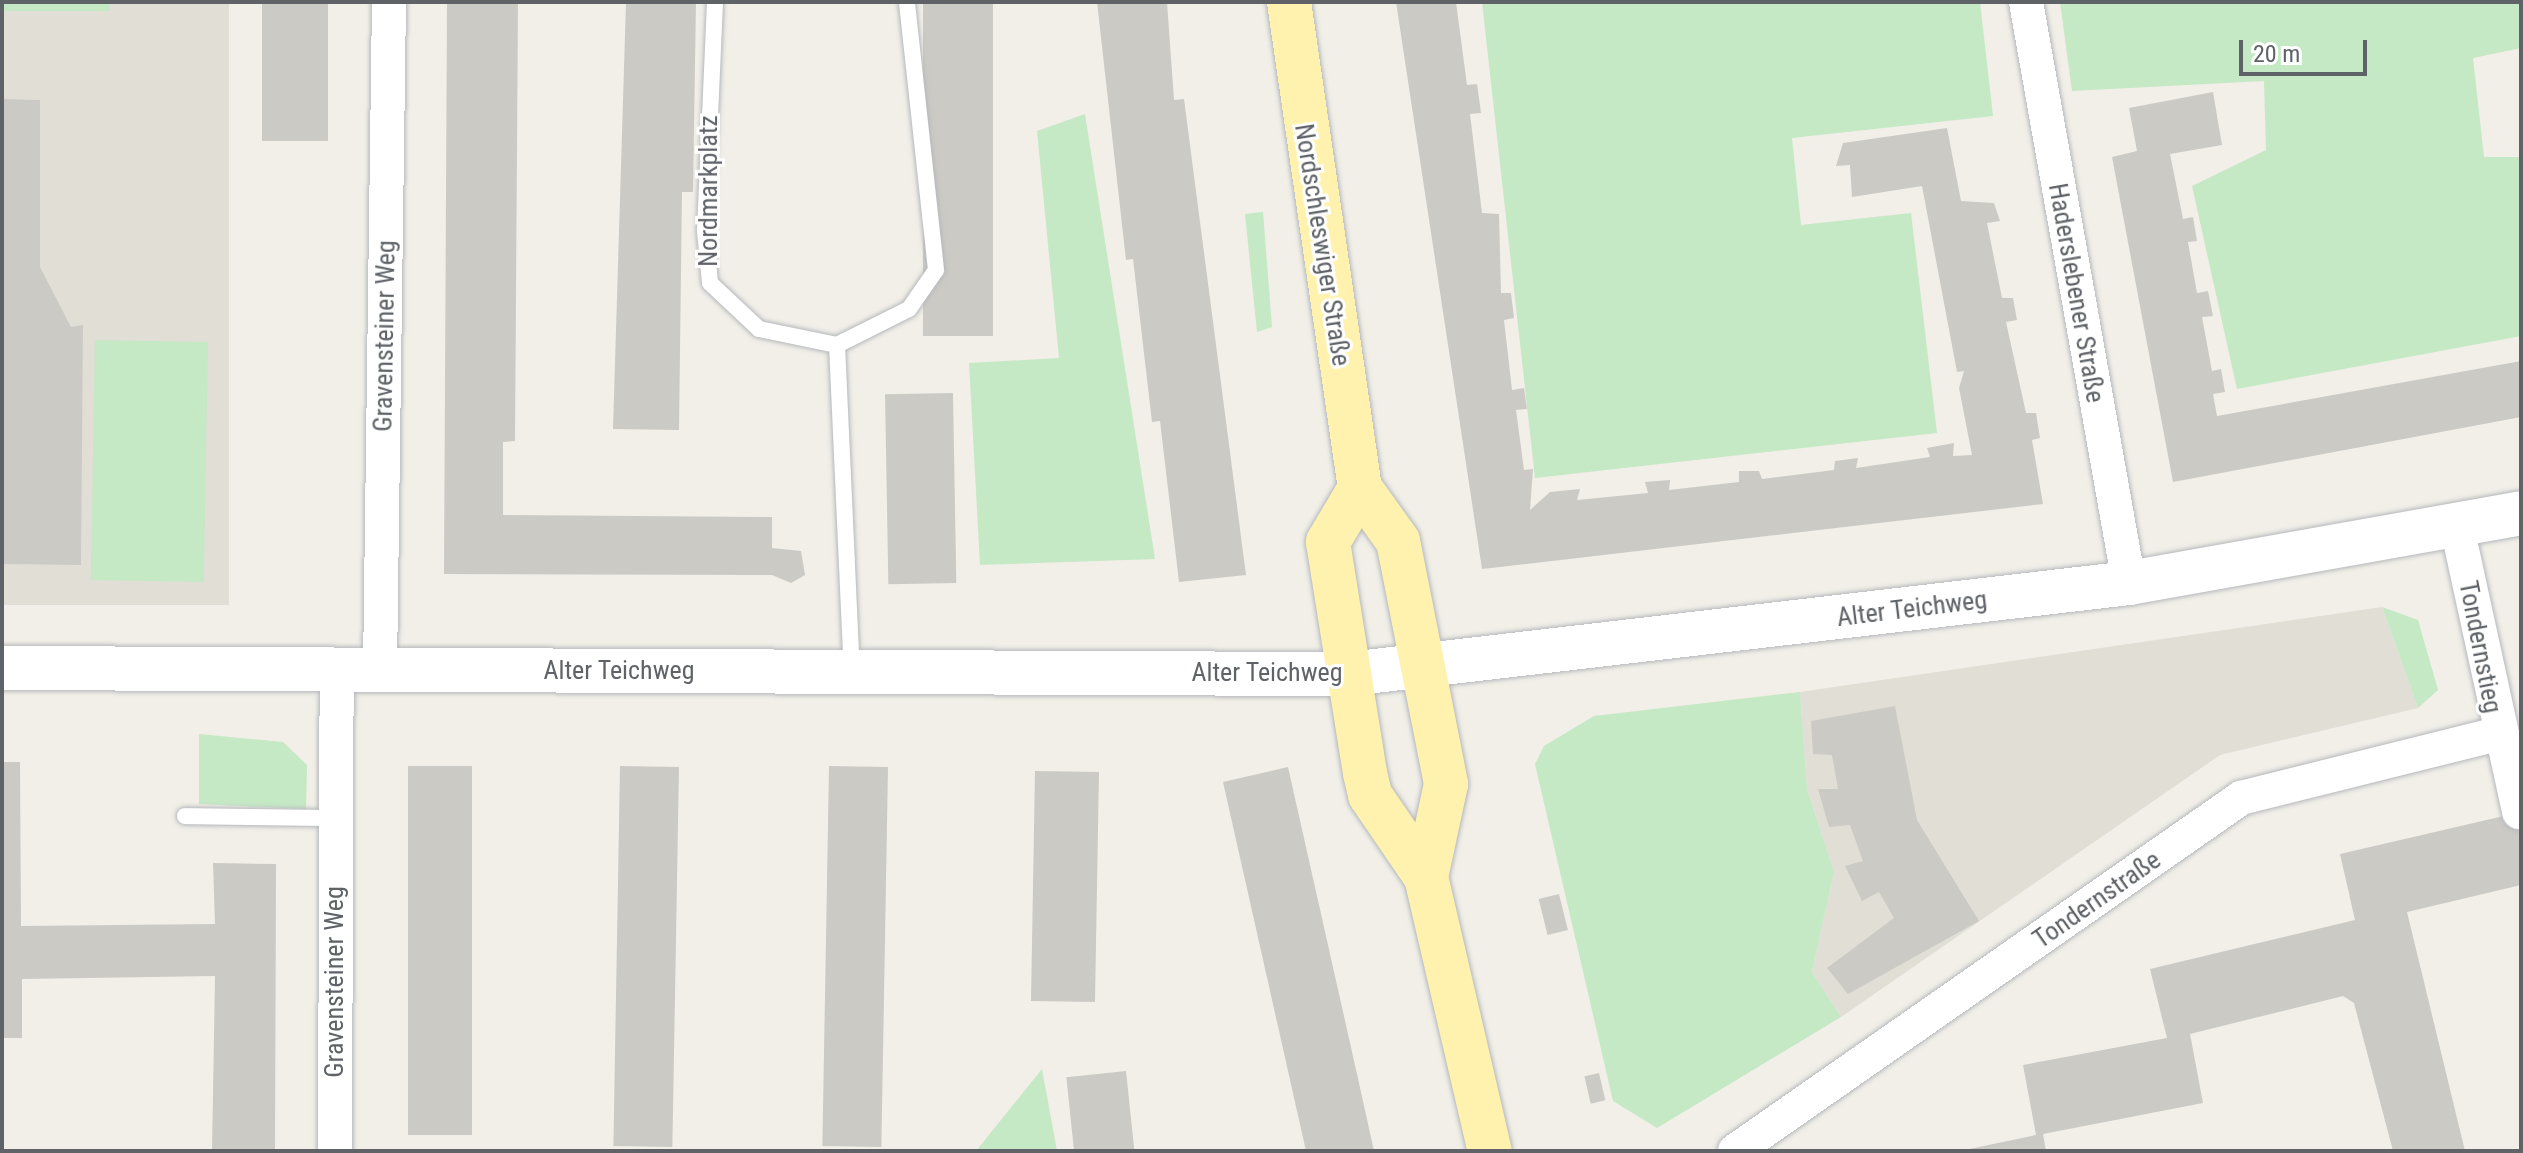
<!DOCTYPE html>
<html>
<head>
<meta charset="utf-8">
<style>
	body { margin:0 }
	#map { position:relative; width:2523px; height:1153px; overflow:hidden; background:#f1efe8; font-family:"Roboto Condensed",sans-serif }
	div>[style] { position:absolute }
	.education>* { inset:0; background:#e1ded6; transform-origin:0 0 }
	.green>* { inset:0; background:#c5e8c5; transform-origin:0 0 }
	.building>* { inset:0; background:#cccac5; transform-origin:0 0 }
	.roads { filter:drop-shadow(0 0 2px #b5b8bc) drop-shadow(0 0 2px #b5b8bc) }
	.lane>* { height:16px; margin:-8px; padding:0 8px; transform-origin:8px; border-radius:8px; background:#fff }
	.street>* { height:34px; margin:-17px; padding:0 17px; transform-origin:17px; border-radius:17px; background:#fff }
	.secondary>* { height:44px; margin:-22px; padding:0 22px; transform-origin:22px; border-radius:22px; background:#fff }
	.primary>* { height:44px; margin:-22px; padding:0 22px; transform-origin:22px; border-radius:22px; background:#fff2af }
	span { translate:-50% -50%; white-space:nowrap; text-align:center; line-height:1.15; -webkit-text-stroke:6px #fff; paint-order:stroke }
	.street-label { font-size:26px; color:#5f6368 }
	.frame { position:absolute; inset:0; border:4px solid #5f6368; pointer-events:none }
	.scale { position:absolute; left:2239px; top:40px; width:128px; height:36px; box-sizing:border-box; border:4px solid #5f6368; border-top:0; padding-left:10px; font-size:24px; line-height:28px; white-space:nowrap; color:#5f6368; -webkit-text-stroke:6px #fff; paint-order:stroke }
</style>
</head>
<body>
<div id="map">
	<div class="education">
		<i style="left:2px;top:2px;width:227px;height:603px"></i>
		<i style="clip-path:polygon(2382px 607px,2418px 708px,2220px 755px,1841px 1017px,1812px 972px,1834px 872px,1807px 789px,1800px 692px)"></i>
	</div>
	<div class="green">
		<i style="left:2px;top:2px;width:108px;height:9px"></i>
		<i style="clip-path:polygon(1482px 2px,1980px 2px,1993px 116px,1792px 138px,1801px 225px,1911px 213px,1937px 433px,1535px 478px)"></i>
		<i style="clip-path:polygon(2060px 2px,2521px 2px,2521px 48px,2473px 58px,2484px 157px,2521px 157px,2521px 336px,2237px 389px,2192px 186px,2266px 150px,2264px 81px,2072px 91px)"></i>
		<i style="clip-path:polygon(1085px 114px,1155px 559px,980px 565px,969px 363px,1059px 358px,1037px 131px)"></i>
		<i style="clip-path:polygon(1263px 212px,1272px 327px,1257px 332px,1245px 214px)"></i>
		<i style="left:95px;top:340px;width:113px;height:240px;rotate:1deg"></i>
		<i style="clip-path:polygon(2382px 607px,2418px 620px,2438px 690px,2418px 708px)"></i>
		<i style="clip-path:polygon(1800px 692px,1807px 789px,1834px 872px,1812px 972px,1841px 1017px,1657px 1128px,1613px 1101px,1535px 764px,1544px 746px,1594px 716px)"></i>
		<i style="clip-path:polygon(199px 734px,283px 742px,307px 765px,306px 809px,199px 804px)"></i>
		<i style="clip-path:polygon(1042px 1069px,1057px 1151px,976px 1151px)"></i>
	</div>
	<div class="building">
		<i style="left:262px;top:2px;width:66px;height:139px"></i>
		<i style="clip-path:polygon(447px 2px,518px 2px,515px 441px,503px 442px,503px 515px,772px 517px,772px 548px,801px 551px,805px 575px,791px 583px,772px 575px,444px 574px)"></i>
		<i style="clip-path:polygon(626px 2px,696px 2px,693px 192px,682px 192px,679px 430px,613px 429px)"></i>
		<i style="left:923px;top:2px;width:70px;height:334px"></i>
		<i style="clip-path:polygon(1097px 2px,1167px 2px,1174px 100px,1184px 99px,1246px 575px,1179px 582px,1160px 421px,1152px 422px,1133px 259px,1126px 260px)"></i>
		<i style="clip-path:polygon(1396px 2px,1456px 2px,1467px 85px,1477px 84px,1481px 113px,1470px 114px,1482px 213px,1499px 214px,1501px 293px,1511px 293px,1514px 318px,1504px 320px,1512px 390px,1524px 388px,1527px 409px,1516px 410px,1524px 470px,1533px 469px,1530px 510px,1550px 492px,1580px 489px,1577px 500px,1648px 493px,1645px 482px,1670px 480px,1669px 490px,1739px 482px,1739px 471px,1759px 471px,1762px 479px,1834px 470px,1835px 461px,1858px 458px,1856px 468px,1930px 457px,1927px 448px,1954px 443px,1953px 456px,1972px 455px,1959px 388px,1964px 371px,1957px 372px,1922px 186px,1852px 197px,1850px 165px,1836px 166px,1843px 143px,1947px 128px,1961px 201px,1994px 203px,2000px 221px,1987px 223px,2002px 298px,2013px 298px,2017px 320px,2006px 322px,2026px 413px,2036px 413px,2040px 438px,2032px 440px,2043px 504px,1482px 569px)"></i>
		<i style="clip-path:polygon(2213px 92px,2222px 145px,2170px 154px,2183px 219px,2193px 217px,2197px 241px,2188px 242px,2197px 293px,2208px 291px,2213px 316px,2202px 317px,2212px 371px,2221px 369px,2225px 392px,2213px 394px,2217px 416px,2521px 361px,2521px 417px,2173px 482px,2112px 157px,2137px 151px,2129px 108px)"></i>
		<i style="clip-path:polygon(2px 99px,40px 100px,40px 267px,71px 327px,83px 325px,81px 565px,2px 564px)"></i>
		<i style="left:953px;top:393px;width:190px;height:68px;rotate:89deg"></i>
		<i style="clip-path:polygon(1895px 706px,1917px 820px,1979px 921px,1848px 994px,1827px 968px,1894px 918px,1879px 892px,1862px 901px,1845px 866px,1863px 861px,1850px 825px,1829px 827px,1818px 789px,1838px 789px,1832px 755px,1813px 754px,1811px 721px)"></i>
		<i style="clip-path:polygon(2px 762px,20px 762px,21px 926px,215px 924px,213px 863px,276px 864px,275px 1151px,212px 1151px,215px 976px,22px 979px,22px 1038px,2px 1038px)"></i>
		<i style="left:408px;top:766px;width:64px;height:369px"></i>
		<i style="left:620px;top:766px;width:59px;height:380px;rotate:1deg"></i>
		<i style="left:829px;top:766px;width:59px;height:380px;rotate:1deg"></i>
		<i style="clip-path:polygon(1288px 767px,1357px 1074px,1374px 1151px,1306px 1151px,1223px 782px)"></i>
		<i style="left:1035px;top:771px;width:64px;height:230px;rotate:1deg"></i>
		<i style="clip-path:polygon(2521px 812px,2521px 885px,2407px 912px,2465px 1151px,2393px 1151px,2354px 1003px,2343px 996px,2190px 1034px,2203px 1103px,2043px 1134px,2046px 1151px,1960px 1151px,2036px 1135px,2023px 1065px,2167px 1038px,2150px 969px,2355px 920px,2340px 854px)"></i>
		<i style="left:1559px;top:894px;width:37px;height:21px;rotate:76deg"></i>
		<i style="left:1126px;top:1071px;width:81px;height:60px;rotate:84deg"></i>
		<i style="left:1599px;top:1073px;width:28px;height:15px;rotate:77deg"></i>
	</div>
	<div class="roads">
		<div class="lane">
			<i style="left:715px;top:2px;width:229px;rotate:92.5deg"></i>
			<i style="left:705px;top:231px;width:52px;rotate:84.5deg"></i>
			<i style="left:710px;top:283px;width:67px;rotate:43.2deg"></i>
			<i style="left:759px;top:329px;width:80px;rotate:11.6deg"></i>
			<i style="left:837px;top:345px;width:80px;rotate:-26.6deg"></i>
			<i style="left:909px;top:309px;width:47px;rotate:-55.3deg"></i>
			<i style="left:936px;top:270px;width:270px;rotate:-96.2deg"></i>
			<i style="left:837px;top:345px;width:326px;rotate:87.4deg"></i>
			<i style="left:185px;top:816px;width:150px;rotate:0.8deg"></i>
		</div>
		<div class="street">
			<i style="left:2026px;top:2px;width:590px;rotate:79.95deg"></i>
			<i style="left:2457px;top:527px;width:292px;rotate:77.7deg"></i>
			<i style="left:380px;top:670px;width:668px;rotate:-89.23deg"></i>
			<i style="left:335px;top:1151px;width:482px;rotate:-89.8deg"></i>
			<i style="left:1735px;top:1151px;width:617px;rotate:-34.9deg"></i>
			<i style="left:2241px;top:798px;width:265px;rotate:-14deg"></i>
		</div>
		<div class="secondary">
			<i style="left:2px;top:668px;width:1347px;rotate:0.26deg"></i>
			<i style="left:1349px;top:674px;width:785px;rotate:-6.65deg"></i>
			<i style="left:2129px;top:583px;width:398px;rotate:-10.1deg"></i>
		</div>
		<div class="primary">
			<i style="left:1289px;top:2px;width:491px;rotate:81.7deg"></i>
			<i style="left:1360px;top:488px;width:65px;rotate:54.4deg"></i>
			<i style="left:1398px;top:541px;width:248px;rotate:78.8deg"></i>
			<i style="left:1446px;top:784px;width:95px;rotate:102.1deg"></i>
			<i style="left:1360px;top:488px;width:63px;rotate:120.7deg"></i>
			<i style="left:1328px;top:542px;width:234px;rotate:80.9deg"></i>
			<i style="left:1365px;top:773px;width:23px;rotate:77deg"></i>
			<i style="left:1370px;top:795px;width:99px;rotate:55.7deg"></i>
			<i style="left:1426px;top:877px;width:281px;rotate:76.9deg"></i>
		</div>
	</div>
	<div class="street-label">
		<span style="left:709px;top:191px;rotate:-90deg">Nordmarkplatz</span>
		<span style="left:1322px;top:245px;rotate:81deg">Nordschleswiger Straße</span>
		<span style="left:2076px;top:293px;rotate:80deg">Haderslebener Straße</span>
		<span style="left:385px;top:336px;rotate:-89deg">Gravensteiner Weg</span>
		<span style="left:1912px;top:609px;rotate:-7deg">Alter Teichweg</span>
		<span style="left:2480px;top:647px;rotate:79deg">Tondernstieg</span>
		<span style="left:619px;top:671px">Alter Teichweg</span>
		<span style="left:1267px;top:673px">Alter Teichweg</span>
		<span style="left:2097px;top:900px;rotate:-35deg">Tondernstraße</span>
		<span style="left:335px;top:982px;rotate:-90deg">Gravensteiner Weg</span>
	</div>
	<div class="frame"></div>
	<div class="scale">20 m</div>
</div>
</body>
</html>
